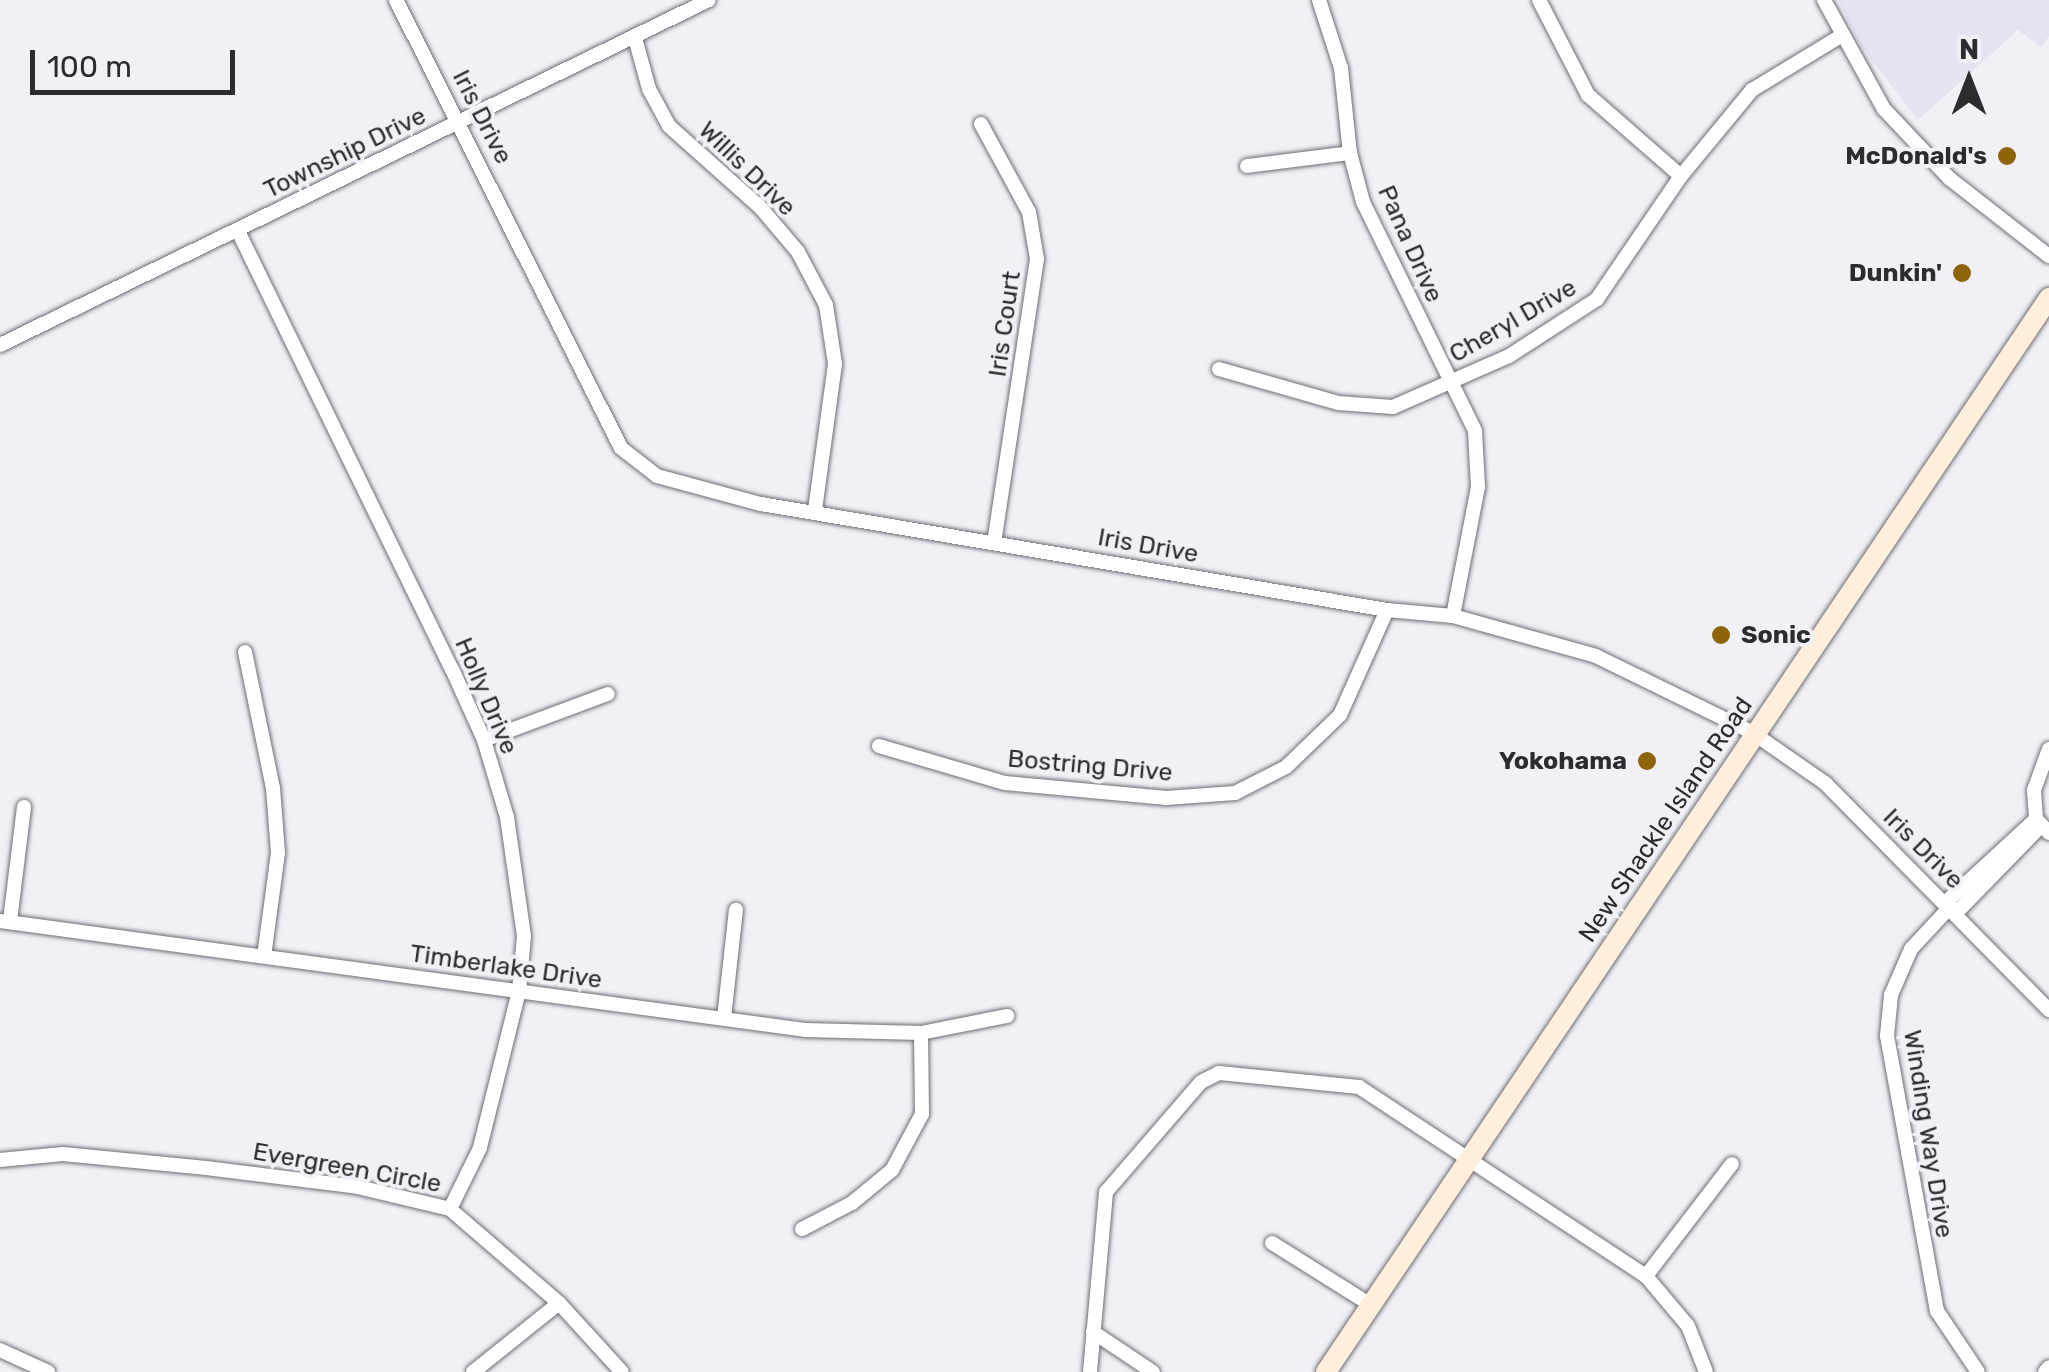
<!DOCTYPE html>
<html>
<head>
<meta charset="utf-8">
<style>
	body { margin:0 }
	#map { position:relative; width:2049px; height:1372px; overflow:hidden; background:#f1f0f7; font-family:Rubik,sans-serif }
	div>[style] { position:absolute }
	.built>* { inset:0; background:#e4e3f1 }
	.roads { filter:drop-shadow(0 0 2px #6e6d73) drop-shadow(0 0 2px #6e6d73) }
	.street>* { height:14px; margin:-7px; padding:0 7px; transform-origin:7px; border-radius:7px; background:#fff }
	.secondary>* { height:20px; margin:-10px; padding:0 10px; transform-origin:10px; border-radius:10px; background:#feefdd }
	.dots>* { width:28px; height:28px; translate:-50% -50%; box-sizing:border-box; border:5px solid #f1f0f7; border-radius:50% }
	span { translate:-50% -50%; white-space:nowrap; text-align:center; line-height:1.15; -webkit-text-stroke:8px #f1f0f7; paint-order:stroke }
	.street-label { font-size:25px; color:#2c2c2f }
	.poi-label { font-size:25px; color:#2c2c2f; font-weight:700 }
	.right { translate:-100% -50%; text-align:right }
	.left { translate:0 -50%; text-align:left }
	.north { position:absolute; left:1919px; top:30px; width:100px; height:100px; -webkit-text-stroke:8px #f1f0f7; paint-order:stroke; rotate:0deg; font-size:28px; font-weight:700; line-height:40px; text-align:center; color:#2c2c2f }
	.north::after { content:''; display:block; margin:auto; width:35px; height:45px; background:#2c2c2f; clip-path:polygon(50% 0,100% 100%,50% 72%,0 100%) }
	.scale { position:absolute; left:30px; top:50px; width:205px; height:45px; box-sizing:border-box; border:5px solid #2c2c2f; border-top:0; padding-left:12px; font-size:30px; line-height:35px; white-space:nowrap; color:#2c2c2f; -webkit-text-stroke:8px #f1f0f7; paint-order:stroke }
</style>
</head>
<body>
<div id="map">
	<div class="built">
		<i style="clip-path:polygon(1838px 0,2049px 0,2049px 36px,2041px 47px,2018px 30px,1918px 120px,1861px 46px)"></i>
	</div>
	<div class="roads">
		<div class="street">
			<i style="left:396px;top:0;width:501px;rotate:63.33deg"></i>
			<i style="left:621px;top:448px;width:46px;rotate:37.9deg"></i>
			<i style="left:657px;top:476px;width:108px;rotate:15.1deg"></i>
			<i style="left:761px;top:504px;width:635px;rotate:9.61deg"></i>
			<i style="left:1387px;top:610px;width:66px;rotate:5.2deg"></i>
			<i style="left:1453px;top:616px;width:148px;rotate:15.6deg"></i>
			<i style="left:1596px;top:656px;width:175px;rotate:26.1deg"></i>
			<i style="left:1753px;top:733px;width:88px;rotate:34.8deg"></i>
			<i style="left:1825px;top:783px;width:319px;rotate:45.4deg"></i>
			<i style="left:1319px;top:0;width:71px;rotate:72.1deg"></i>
			<i style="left:1341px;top:68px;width:85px;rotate:84deg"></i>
			<i style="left:1350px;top:153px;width:51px;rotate:75.1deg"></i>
			<i style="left:1363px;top:202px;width:255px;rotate:63.9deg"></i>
			<i style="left:1475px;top:431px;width:56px;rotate:86.9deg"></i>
			<i style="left:1478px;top:487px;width:131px;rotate:101deg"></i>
			<i style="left:1539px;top:0;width:107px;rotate:62.7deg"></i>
			<i style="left:1588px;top:95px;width:123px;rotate:41.1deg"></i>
			<i style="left:1824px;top:0;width:124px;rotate:61.2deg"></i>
			<i style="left:1884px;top:109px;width:95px;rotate:46.7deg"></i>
			<i style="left:1949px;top:178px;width:127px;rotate:38deg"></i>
			<i style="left:635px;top:38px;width:53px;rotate:74.6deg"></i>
			<i style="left:649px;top:89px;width:42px;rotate:61.6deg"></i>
			<i style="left:669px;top:126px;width:122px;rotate:41.7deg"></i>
			<i style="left:760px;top:207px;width:59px;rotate:49.8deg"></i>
			<i style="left:798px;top:252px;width:60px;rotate:62.2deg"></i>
			<i style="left:826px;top:305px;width:60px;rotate:81.3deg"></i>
			<i style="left:835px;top:364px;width:147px;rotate:97.8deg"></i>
			<i style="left:981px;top:124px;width:100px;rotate:61.4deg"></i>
			<i style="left:1029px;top:212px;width:48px;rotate:80.3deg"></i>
			<i style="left:1037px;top:259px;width:286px;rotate:98.6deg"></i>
			<i style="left:1247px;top:166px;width:104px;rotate:-7.2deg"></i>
			<i style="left:238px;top:231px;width:487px;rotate:64deg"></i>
			<i style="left:452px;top:669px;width:78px;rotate:65.7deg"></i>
			<i style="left:484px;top:740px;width:80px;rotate:73.4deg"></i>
			<i style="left:507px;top:817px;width:120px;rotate:81.9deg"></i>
			<i style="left:524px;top:936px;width:55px;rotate:95.2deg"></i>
			<i style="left:519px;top:991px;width:162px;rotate:104deg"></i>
			<i style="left:480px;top:1148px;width:68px;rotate:116.2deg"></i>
			<i style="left:0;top:345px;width:788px;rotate:-25.95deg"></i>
			<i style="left:1219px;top:369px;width:124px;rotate:15.9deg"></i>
			<i style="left:1338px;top:403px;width:55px;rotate:4.2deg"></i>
			<i style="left:1393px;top:407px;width:127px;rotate:-23.7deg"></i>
			<i style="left:1509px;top:356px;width:105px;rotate:-32.9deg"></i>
			<i style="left:1597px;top:299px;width:149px;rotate:-55.7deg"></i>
			<i style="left:1681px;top:176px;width:112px;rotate:-50.5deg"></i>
			<i style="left:1752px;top:90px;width:102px;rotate:-31.3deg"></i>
			<i style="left:245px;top:652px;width:139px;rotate:78.4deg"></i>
			<i style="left:273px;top:788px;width:65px;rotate:85.6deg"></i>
			<i style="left:278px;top:853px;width:104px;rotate:97.7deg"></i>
			<i style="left:484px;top:740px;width:132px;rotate:-20.4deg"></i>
			<i style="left:879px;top:746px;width:131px;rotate:16.4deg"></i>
			<i style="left:1005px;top:783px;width:162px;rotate:5.3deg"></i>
			<i style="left:1166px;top:798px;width:69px;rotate:-4.1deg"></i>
			<i style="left:1235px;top:793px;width:57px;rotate:-27deg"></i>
			<i style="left:1286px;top:767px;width:75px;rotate:-43.9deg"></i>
			<i style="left:1340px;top:715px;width:115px;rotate:-65.9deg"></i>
			<i style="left:2049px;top:749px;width:44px;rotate:110.1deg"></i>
			<i style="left:2034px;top:790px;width:29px;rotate:86deg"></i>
			<i style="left:2036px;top:819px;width:19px;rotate:47deg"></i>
			<i style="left:1945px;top:903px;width:124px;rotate:-42.7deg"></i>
			<i style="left:1950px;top:907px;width:57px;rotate:132.9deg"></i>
			<i style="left:1911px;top:949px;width:50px;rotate:113.5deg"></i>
			<i style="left:1891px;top:995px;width:41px;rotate:95.6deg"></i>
			<i style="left:1887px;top:1036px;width:280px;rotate:79.7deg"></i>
			<i style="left:1937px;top:1311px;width:73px;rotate:56.1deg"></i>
			<i style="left:1956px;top:913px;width:122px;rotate:-45.7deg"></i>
			<i style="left:0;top:921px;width:812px;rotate:7.71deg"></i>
			<i style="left:805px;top:1030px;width:116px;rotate:1.5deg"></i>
			<i style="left:921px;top:1033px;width:88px;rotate:-11.2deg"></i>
			<i style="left:10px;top:921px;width:115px;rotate:-83deg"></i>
			<i style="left:724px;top:1018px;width:109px;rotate:-83.7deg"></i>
			<i style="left:0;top:1160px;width:63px;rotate:-5.4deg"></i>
			<i style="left:63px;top:1154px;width:144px;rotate:5.6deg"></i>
			<i style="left:206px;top:1168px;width:153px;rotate:7.1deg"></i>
			<i style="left:358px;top:1187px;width:95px;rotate:13.4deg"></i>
			<i style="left:450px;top:1209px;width:144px;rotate:40.8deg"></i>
			<i style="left:559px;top:1303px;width:93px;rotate:47.6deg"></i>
			<i style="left:802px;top:1229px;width:56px;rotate:-27.5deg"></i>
			<i style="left:852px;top:1203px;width:52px;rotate:-39.5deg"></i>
			<i style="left:892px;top:1170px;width:64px;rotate:-61.8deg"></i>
			<i style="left:922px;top:1114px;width:81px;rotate:-90.7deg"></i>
			<i style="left:1272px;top:1243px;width:117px;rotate:32.1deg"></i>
			<i style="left:1646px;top:1276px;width:141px;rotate:-52.5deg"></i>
			<i style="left:1093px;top:1332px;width:72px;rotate:33.7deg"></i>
			<i style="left:0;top:1350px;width:53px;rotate:24.6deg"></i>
			<i style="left:473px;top:1372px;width:110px;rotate:-38.7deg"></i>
			<i style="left:1090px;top:1372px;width:181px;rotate:-84.9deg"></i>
			<i style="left:1106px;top:1192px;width:145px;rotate:-49.2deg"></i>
			<i style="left:1201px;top:1082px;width:20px;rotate:-27deg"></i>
			<i style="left:1219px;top:1073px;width:141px;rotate:5.7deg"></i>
			<i style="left:1359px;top:1087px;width:344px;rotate:33.4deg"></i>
			<i style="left:1646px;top:1276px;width:65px;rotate:50deg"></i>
			<i style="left:1688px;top:1326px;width:49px;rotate:68.6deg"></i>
			<i style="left:2045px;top:1372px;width:6px;rotate:-51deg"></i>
		</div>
		<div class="secondary">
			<i style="left:1326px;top:1372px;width:1295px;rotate:-56.05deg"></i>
		</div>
	</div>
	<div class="dots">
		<i style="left:2007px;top:156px;background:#8d6407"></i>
		<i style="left:1962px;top:273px;background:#8d6407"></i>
		<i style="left:1721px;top:635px;background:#8d6407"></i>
		<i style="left:1647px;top:761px;background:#8d6407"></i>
	</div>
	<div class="street-label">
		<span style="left:482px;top:117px;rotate:63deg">Iris Drive</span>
		<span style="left:345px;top:153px;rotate:-26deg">Township Drive</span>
		<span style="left:747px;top:169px;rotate:44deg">Willis Drive</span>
		<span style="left:1410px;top:244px;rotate:66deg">Pana Drive</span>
		<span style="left:1513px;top:321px;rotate:-30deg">Cheryl Drive</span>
		<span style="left:1005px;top:324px;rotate:-82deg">Iris Court</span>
		<span style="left:1148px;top:546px;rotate:10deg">Iris Drive</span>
		<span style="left:486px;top:696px;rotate:67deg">Holly Drive</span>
		<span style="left:1090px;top:766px;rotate:5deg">Bostring Drive</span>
		<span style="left:1666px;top:820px;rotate:-56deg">New Shackle Island Road</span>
		<span style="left:1923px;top:849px;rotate:45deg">Iris Drive</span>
		<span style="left:506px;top:967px;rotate:8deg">Timberlake Drive</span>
		<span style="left:1928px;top:1134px;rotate:81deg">Winding Way Drive</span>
		<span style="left:347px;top:1168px;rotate:10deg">Evergreen Circle</span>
	</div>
	<div class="poi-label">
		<span class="right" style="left:1987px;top:156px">McDonald's</span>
		<span class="right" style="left:1942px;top:273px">Dunkin'</span>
		<span class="left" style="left:1741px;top:635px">Sonic</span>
		<span class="right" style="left:1627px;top:761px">Yokohama</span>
	</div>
	<div class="north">N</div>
	<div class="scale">100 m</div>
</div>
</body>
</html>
